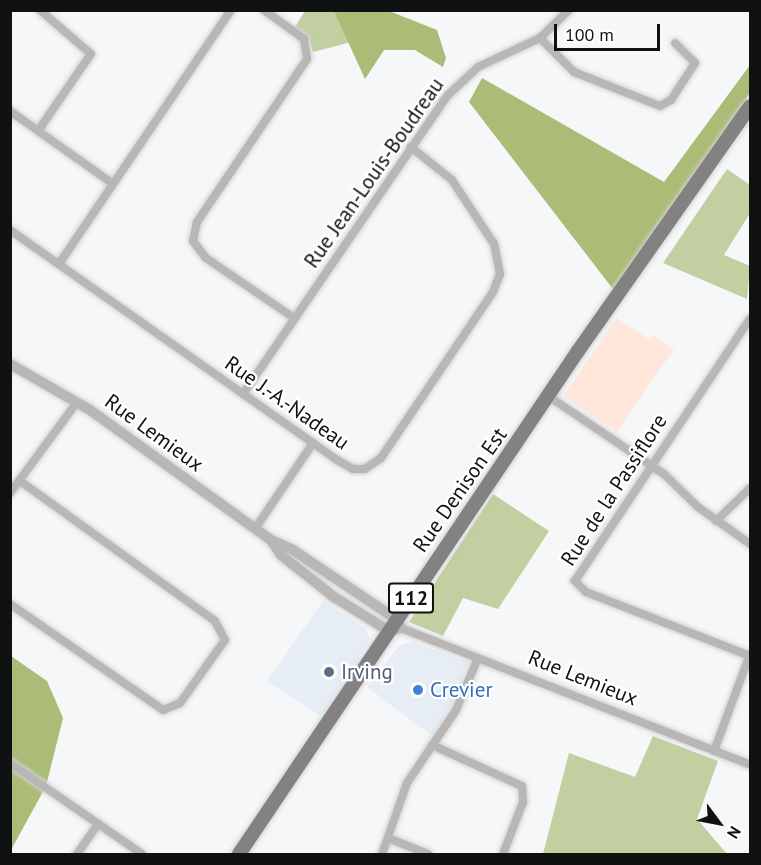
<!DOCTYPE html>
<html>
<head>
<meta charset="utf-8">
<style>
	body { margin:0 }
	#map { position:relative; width:761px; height:865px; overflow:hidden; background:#f6f7f9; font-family:"PT Sans",sans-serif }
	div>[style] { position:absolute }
	.built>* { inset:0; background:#e6edf4 }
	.education>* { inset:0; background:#ffe8db }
	.green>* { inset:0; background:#c2cfa1 }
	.forest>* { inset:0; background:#aabc75 }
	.roads { filter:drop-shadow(0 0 2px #d1d2d4) drop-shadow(0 0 2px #d1d2d4) }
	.minor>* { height:8px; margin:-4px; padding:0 4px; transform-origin:4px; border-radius:4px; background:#b8b7b6 }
	.tertiary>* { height:10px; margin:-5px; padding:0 5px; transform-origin:5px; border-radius:5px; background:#b8b7b6 }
	.primary>* { height:14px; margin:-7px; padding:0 7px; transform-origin:7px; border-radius:7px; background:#838181 }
	.dots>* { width:16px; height:16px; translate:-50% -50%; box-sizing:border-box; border:3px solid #fff; border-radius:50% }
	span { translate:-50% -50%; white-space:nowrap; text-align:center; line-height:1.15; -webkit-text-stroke:4.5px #fff; paint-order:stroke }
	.shield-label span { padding:2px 4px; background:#fff; border:2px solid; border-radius:4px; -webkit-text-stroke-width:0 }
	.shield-label { font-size:20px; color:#101111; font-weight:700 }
	.street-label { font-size:21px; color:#101111 }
	.service-label { font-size:21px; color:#4e5e75 }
	.left { translate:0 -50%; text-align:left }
	.shop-label { font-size:21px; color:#366cbe }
	.frame { position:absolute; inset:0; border:12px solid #101111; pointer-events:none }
	.north { position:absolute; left:689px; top:793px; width:60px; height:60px; -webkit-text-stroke:4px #fff; paint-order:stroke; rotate:122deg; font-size:16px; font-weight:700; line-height:24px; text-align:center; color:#101111 }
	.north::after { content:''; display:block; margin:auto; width:21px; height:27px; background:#101111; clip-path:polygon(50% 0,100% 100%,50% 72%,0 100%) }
	.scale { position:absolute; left:554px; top:24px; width:106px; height:27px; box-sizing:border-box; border:3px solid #101111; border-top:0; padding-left:8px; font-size:18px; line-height:21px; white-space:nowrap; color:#101111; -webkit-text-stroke:4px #fff; paint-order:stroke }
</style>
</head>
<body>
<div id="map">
	<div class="built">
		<i style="clip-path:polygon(323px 601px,366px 629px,370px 640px,321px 716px,267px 681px)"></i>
		<i style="clip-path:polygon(412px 642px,468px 662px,455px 699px,432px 736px,367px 687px,399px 646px)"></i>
	</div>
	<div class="education">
		<i style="clip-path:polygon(616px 318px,649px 339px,653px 335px,674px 349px,617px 432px,563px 396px)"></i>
	</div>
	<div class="green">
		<i style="clip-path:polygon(374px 10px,401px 29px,313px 52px,309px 39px,295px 27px,305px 11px)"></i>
		<i style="clip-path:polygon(727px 169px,750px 185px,750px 213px,724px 255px,750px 266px,747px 299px,663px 263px)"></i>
		<i style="clip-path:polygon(493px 494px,549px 531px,498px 609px,463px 598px,443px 636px,409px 622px)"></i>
		<i style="clip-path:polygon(653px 736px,718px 761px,697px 819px,727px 854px,543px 854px,569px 753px,635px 777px)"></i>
	</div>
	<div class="forest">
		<i style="clip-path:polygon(334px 11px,389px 11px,437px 30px,446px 58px,443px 67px,415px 50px,384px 50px,365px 79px)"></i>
		<i style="clip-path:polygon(750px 65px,750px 93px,578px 351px,616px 293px,469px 102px,482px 78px,664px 182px)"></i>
		<i style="clip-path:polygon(11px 656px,47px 681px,63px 718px,46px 786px,11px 850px)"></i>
	</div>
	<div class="roads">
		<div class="minor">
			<i style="left:264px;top:10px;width:49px;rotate:35.9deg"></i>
			<i style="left:304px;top:39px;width:20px;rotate:81deg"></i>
			<i style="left:307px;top:59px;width:197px;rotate:124deg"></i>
			<i style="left:197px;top:222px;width:19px;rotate:102deg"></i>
			<i style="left:193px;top:241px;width:21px;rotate:53deg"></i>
			<i style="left:206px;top:258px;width:107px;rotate:34.3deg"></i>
			<i style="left:540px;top:38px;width:48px;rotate:45deg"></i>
			<i style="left:574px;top:72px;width:92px;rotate:21.6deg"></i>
			<i style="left:660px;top:106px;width:13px;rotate:-29deg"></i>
			<i style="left:671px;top:100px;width:44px;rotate:-57deg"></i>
			<i style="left:695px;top:63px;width:28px;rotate:-135deg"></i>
			<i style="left:10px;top:111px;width:126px;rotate:35.3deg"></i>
			<i style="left:38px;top:131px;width:93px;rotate:-55.5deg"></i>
			<i style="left:91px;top:54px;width:67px;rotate:-139.2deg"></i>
			<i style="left:10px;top:230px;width:402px;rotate:35.1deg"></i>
			<i style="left:339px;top:461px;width:16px;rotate:30deg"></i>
			<i style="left:353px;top:469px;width:12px"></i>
			<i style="left:365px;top:469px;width:19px;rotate:-35deg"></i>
			<i style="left:381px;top:458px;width:200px;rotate:-56deg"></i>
			<i style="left:493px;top:292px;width:19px;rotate:-69deg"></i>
			<i style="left:500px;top:274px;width:31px;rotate:-101deg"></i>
			<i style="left:494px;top:244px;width:77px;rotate:-123.3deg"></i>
			<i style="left:452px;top:180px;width:53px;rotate:-141.2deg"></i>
			<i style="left:59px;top:264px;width:307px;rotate:-55.9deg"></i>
			<i style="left:243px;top:394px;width:361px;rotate:-55.6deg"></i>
			<i style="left:447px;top:96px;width:42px;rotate:-43.1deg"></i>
			<i style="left:478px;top:67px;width:68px;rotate:-25.1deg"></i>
			<i style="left:540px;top:38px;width:40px;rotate:-44deg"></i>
			<i style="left:554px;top:400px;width:134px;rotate:34deg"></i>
			<i style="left:665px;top:475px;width:46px;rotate:44.1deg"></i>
			<i style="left:698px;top:507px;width:64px;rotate:35.4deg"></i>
			<i style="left:10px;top:493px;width:113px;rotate:-53.6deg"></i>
			<i style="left:716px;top:521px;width:47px;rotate:-44.1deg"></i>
			<i style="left:255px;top:529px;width:104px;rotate:-56deg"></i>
			<i style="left:10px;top:604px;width:186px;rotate:34.7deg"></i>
			<i style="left:163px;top:710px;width:18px;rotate:-22deg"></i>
			<i style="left:180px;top:703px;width:77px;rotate:-54.5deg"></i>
			<i style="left:225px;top:640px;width:21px;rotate:-118deg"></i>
			<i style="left:215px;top:621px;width:240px;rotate:-144.3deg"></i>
			<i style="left:401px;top:628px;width:375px;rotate:21.4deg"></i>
			<i style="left:750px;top:656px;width:176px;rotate:-158.7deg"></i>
			<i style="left:586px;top:592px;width:16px;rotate:-135deg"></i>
			<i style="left:575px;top:581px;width:315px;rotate:-56.3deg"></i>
			<i style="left:432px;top:745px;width:99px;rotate:24.5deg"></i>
			<i style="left:522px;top:786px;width:16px;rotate:86deg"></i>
			<i style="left:523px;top:802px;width:56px;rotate:111deg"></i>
			<i style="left:714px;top:751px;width:103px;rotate:-69.6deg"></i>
			<i style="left:10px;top:763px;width:160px;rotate:34.6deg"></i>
			<i style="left:388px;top:838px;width:43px;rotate:21.8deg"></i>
			<i style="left:77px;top:854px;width:37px;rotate:-55deg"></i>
			<i style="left:382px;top:854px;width:75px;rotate:-70.6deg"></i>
			<i style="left:407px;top:783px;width:88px;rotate:-56.1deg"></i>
			<i style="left:456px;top:710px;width:56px;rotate:-67.1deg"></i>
		</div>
		<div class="tertiary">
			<i style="left:10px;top:364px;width:92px;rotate:29.9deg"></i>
			<i style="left:90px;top:410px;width:223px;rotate:35.7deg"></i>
			<i style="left:271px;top:540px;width:24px;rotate:24deg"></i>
			<i style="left:293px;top:550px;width:124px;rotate:33.8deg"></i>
			<i style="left:396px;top:619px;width:10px;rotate:61deg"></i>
			<i style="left:401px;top:628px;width:12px;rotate:166deg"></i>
			<i style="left:389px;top:631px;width:65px;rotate:-148.3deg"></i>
			<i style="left:334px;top:597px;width:68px;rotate:-141.6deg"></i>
			<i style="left:281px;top:555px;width:18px;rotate:-124deg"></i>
		</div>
		<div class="primary">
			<i style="left:239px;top:854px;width:607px;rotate:-56.02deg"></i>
			<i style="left:578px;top:351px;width:299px;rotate:-54.9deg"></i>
		</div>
	</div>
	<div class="dots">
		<i style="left:329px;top:672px;background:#5c6f8a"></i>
		<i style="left:418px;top:690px;background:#3f7fe0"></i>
	</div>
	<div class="shield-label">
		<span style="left:411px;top:598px">112</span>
	</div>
	<div class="street-label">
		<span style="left:374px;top:173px;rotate:-55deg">Rue Jean-Louis-Boudreau</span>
		<span style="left:287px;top:403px;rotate:35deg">Rue J.-A.-Nadeau</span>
		<span style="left:154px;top:433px;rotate:36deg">Rue Lemieux</span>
		<span style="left:460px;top:490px;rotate:-55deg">Rue Denison Est</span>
		<span style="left:614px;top:490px;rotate:-57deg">Rue de la Passiflore</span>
		<span style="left:583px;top:678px;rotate:22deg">Rue Lemieux</span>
	</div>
	<div class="service-label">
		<span class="left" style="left:341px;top:672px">Irving</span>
	</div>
	<div class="shop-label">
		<span class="left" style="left:430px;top:690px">Crevier</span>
	</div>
	<div class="frame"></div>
	<div class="north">N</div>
	<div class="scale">100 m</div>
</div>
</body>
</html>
